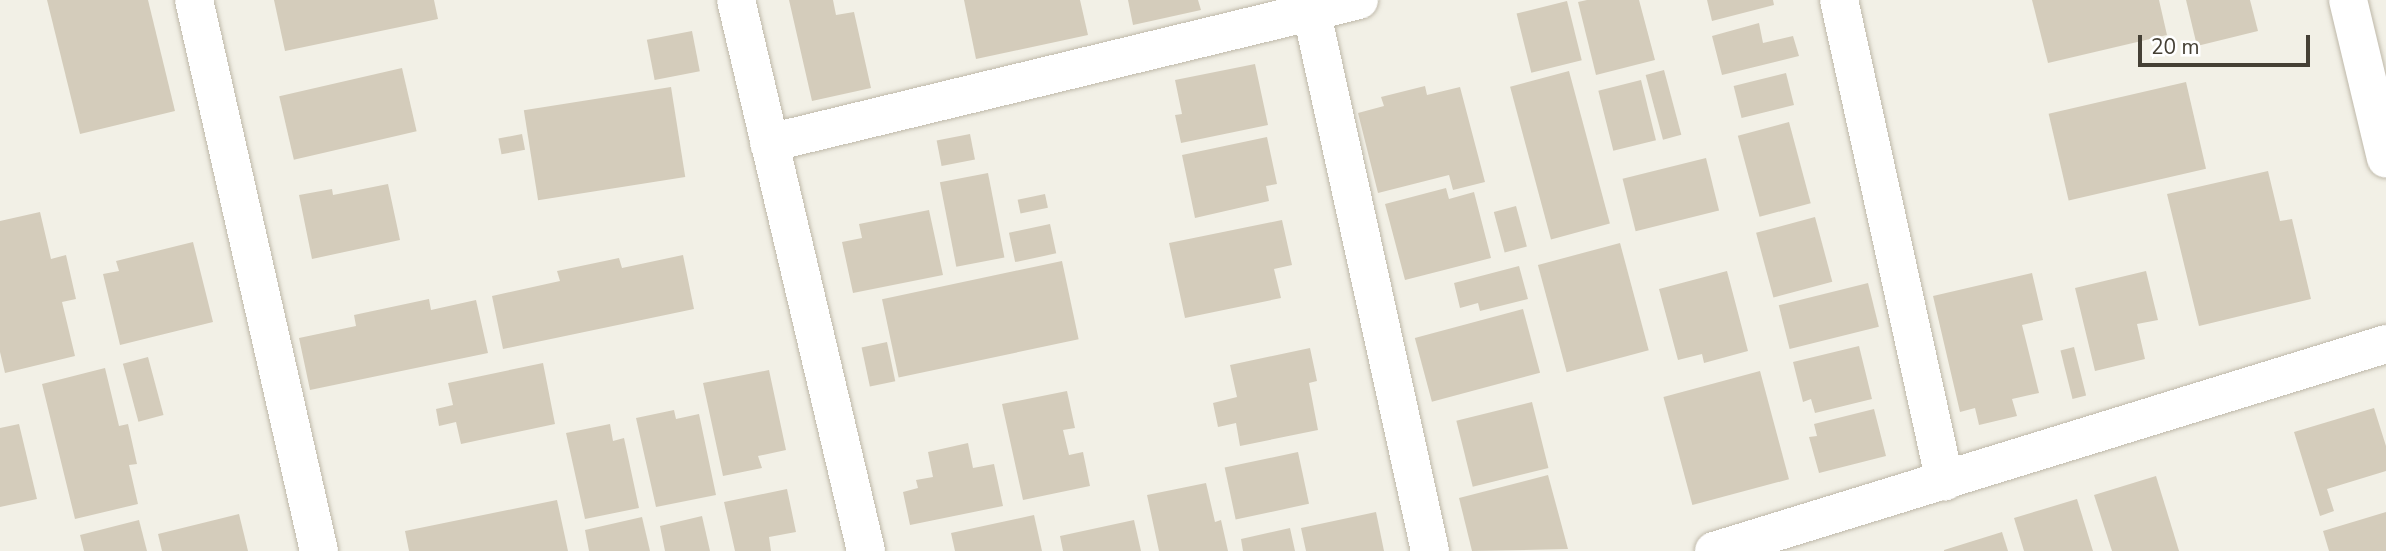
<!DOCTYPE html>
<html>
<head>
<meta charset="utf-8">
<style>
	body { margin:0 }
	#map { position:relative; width:2386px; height:551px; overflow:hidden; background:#f2f0e6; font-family:"Nunito Sans",sans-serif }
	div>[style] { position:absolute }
	.building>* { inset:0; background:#d4ccbb; transform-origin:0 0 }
	.roads { filter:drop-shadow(0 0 2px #beb8a9) drop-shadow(0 0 2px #beb8a9) }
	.minor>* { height:38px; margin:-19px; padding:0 19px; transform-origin:19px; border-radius:19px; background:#fff }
	.tertiary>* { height:38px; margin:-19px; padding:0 19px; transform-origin:19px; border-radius:19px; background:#fff }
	span { translate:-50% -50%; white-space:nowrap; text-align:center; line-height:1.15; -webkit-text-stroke:5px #fff; paint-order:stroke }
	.scale { position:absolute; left:2138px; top:35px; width:172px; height:32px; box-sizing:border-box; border:4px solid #454035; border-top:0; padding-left:9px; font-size:21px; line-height:24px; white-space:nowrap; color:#454035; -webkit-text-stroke:5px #fff; paint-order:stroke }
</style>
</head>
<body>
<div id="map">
	<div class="building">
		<i style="clip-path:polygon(47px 0,148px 0,175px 111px,80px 134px)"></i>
		<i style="clip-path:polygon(274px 0,434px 0,438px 19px,285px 51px)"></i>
		<i style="clip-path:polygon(789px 0,833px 0,836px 15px,854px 12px,871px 88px,812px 101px)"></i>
		<i style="clip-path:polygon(964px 0,1080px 0,1088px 35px,976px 59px)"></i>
		<i style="clip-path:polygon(1128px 0,1198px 0,1201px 10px,1133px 25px)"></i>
		<i style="clip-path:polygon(1587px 0,1639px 0,1655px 60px,1596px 75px,1578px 2px)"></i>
		<i style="clip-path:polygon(1707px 0,1773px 0,1774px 5px,1712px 21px)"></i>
		<i style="clip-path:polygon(2032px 0,2159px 0,2167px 35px,2048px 63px)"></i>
		<i style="clip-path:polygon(2186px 0,2250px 0,2258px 31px,2197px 46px)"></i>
		<i style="left:1567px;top:1px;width:61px;height:52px;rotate:76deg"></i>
		<i style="clip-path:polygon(1759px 23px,1763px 43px,1793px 36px,1799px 56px,1722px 75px,1712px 36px)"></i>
		<i style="left:692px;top:31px;width:41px;height:46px;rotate:79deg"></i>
		<i style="clip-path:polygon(1255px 64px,1268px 125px,1181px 143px,1175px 115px,1182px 114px,1175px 80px)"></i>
		<i style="left:402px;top:68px;width:65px;height:126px;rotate:77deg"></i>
		<i style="left:1664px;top:70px;width:67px;height:19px;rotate:75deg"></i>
		<i style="left:1569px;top:71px;width:158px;height:61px;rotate:75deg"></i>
		<i style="left:1786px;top:73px;width:33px;height:54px;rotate:76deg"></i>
		<i style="left:1641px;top:80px;width:62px;height:44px;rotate:76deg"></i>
		<i style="left:2186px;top:82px;width:89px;height:141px;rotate:77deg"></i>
		<i style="clip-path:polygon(1425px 86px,1427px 95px,1460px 87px,1485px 182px,1453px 190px,1449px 175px,1378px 193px,1358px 113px,1384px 106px,1381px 97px)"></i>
		<i style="left:671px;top:87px;width:91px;height:149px;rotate:81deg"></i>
		<i style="left:1789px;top:122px;width:84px;height:53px;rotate:75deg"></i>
		<i style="left:522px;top:134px;width:16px;height:24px;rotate:79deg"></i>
		<i style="left:970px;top:134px;width:26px;height:34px;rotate:79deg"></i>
		<i style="clip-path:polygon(1267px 137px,1277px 184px,1266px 186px,1269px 201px,1195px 218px,1182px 155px)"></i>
		<i style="left:1706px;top:158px;width:54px;height:86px;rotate:76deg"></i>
		<i style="clip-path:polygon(2268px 171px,2280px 221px,2292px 219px,2311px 299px,2199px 326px,2167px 194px)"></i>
		<i style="left:988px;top:173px;width:86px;height:49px;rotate:79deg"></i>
		<i style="clip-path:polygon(388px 184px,400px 240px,312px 259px,299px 195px,332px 189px,333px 195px)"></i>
		<i style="clip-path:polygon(1446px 188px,1449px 199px,1474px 192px,1491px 258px,1405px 280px,1385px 204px)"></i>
		<i style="left:1045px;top:194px;width:14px;height:28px;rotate:78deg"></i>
		<i style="left:1516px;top:206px;width:42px;height:23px;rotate:75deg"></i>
		<i style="clip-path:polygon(929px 210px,943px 275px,853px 293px,842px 242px,862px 238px,859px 224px)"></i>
		<i style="clip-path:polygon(40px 212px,51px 259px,66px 255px,76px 299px,62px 302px,75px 356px,5px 373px,0 352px,0 221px)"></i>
		<i style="left:1815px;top:217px;width:67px;height:61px;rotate:75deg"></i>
		<i style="clip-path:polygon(1282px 220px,1292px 265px,1274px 269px,1281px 298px,1185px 318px,1169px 243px)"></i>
		<i style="left:1050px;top:224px;width:30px;height:42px;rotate:78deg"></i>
		<i style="clip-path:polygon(193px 242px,213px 322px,120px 345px,103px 274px,119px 271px,116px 261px)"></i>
		<i style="left:1620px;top:243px;width:111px;height:85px;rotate:75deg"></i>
		<i style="clip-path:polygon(683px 255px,694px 309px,503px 349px,492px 296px,560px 281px,557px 271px,619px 258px,622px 268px)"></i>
		<i style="left:1062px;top:261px;width:80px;height:184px;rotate:78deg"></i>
		<i style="clip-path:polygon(1519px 266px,1528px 299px,1480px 311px,1478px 303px,1460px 308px,1454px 283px)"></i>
		<i style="clip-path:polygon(1727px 271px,1748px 351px,1704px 363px,1702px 354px,1678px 360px,1659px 289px)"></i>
		<i style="clip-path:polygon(2146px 271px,2158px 320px,2137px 324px,2145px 359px,2095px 371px,2075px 288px)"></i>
		<i style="clip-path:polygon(2032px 273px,2043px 320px,2022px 325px,2039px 393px,2012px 399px,2017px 416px,1979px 425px,1975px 408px,1960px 412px,1933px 296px)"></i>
		<i style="left:1868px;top:283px;width:45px;height:92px;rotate:76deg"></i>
		<i style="clip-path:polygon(429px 299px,431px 310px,476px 300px,488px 353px,310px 390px,299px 338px,356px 326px,354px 315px)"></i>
		<i style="left:1523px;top:309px;width:66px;height:112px;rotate:75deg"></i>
		<i style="left:887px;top:342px;width:40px;height:26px;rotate:78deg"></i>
		<i style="clip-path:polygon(1859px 346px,1872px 399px,1815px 413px,1811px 399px,1803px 402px,1793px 362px)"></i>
		<i style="left:2074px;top:347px;width:50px;height:14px;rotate:76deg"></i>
		<i style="clip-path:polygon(1310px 348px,1317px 381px,1309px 383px,1318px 430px,1240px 446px,1236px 423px,1218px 427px,1213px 403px,1237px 397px,1230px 365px)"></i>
		<i style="left:148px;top:357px;width:60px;height:26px;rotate:75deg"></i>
		<i style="clip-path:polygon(543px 363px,555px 424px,461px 444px,456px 422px,439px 426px,436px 409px,453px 405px,448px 383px)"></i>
		<i style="clip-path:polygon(105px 368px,119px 426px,128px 424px,137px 464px,129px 465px,138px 504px,75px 519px,42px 384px)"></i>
		<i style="clip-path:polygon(769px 370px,786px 450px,758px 456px,762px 468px,723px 476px,703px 383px)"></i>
		<i style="left:1760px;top:371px;width:112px;height:100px;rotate:75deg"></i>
		<i style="clip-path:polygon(1067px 391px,1075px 428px,1063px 430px,1069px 455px,1083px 452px,1090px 486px,1023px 500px,1002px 404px)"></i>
		<i style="left:1532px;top:402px;width:68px;height:78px;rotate:76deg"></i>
		<i style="clip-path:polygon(2374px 408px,2386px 446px,2386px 471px,2327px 489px,2334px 511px,2320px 516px,2294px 432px)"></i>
		<i style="clip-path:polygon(1874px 409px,1886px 456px,1819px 473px,1809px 437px,1817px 436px,1814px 424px)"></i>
		<i style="clip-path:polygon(674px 410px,676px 419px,699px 414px,716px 495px,656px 507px,636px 418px)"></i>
		<i style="clip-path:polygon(19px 424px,37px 499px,0 507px,0 428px)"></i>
		<i style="clip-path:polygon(610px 424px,613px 441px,624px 438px,639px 508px,585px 519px,566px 433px)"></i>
		<i style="clip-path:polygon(968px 443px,973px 468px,994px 464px,1003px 506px,910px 525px,903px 492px,918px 488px,916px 480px,933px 477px,928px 452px)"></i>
		<i style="left:1298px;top:452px;width:53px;height:75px;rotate:78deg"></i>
		<i style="clip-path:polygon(1548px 475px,1568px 549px,1472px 551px,1459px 498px)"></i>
		<i style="clip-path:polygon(2156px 476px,2179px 551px,2112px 551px,2094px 495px)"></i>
		<i style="clip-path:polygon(1206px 483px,1215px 522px,1221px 520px,1228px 551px,1159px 551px,1147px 495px)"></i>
		<i style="clip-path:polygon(787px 489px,796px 532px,769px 537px,771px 551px,735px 551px,724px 502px)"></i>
		<i style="clip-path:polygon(2077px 499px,2093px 551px,2024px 551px,2014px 518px)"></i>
		<i style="clip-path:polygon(557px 500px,568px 551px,409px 551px,405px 531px)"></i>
		<i style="clip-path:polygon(1376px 512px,1384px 551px,1306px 551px,1301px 528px)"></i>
		<i style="clip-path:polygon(2386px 512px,2386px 551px,2329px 551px,2323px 531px)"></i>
		<i style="clip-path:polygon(239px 514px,248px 551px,162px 551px,158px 534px)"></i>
		<i style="clip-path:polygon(1034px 515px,1042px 551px,955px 551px,951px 533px)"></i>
		<i style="clip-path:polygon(702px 516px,710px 551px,665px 551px,660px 526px)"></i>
		<i style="clip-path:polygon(642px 517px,650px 551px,589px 551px,585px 530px)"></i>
		<i style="clip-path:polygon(139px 520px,147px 551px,84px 551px,80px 535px)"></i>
		<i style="clip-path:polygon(1134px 520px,1141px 551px,1063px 551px,1060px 536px)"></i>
		<i style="clip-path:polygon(1290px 528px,1295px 551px,1243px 551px,1241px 539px)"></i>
		<i style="clip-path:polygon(2002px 532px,2008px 551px,1944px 551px,1944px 550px)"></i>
	</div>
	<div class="roads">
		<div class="minor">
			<i style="left:194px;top:0;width:565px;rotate:77.22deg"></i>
			<i style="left:736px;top:0;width:566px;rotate:76.72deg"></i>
			<i style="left:1309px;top:0;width:564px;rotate:77.61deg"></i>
			<i style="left:1839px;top:0;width:493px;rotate:77.6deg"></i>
			<i style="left:769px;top:143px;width:607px;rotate:-13.62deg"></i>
			<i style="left:1714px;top:551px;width:703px;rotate:-17.12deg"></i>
		</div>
		<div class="tertiary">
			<i style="left:2348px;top:0;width:163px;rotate:76.5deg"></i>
		</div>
	</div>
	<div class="scale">20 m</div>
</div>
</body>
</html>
